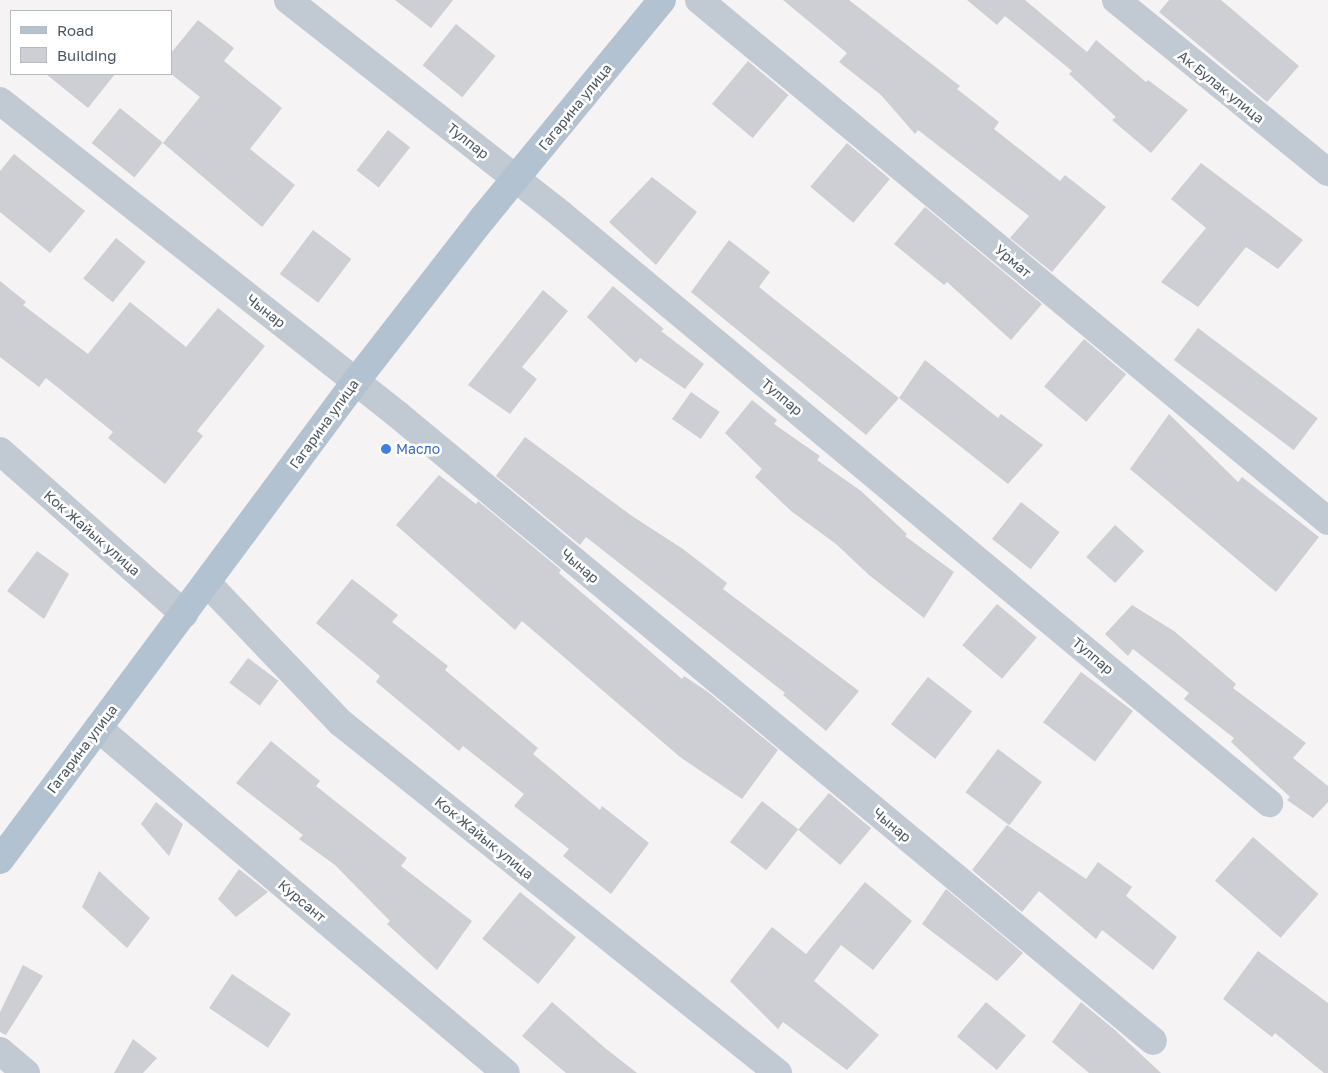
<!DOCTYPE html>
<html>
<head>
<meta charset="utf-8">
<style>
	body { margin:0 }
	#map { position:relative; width:1328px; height:1073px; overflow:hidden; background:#f5f3f3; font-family:"Golos Text",sans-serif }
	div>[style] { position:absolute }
	.building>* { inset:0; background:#cdcfd5; transform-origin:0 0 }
	.minor>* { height:28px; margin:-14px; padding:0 14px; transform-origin:14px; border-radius:14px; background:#c1cad2 }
	.major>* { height:28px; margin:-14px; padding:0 14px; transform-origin:14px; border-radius:14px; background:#b3c2d1 }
	.dots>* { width:14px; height:14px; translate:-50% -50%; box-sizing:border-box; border:2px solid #fff; border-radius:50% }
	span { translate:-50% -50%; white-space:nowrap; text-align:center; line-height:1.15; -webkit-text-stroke:5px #fff; paint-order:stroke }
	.street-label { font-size:14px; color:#4a5661 }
	.shop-label { font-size:14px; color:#366cbe }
	.left { translate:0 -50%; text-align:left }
	.legend { position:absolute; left:10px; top:10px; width:162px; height:65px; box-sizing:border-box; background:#fff; border:1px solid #b7bbc0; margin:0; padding:6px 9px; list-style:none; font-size:15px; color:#4a5661 }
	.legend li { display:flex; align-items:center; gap:10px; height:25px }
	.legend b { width:25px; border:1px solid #b7bbc0 }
</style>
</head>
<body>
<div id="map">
	<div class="building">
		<i style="clip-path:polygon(395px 0,453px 0,431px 28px)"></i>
		<i style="clip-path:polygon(783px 0,849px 0,960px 86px,957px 89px,999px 122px,994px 129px,1060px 181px,1065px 175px,1106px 207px,1052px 272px,1010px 238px,1029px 216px,918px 130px,915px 134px,881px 95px,839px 62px,847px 53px)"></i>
		<i style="clip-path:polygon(967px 0,1025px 0,1087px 52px,1096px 40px,1146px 82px,1148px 80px,1188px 110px,1151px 153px,1112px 120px,1116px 117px,1069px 74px,1072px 71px,1005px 16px,997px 25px)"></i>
		<i style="clip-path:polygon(1169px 0,1221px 0,1299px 66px,1267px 102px,1159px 12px)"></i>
		<i style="clip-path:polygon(198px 20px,234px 48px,224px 61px,282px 108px,250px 149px,295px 185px,262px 227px,163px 143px,200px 97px,171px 74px,171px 53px)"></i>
		<i style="left:456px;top:24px;width:51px;height:53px;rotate:39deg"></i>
		<i style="left:748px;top:61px;width:53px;height:56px;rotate:40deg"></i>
		<i style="clip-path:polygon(46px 74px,115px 74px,88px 108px)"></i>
		<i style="left:120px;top:108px;width:55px;height:45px;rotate:39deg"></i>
		<i style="left:388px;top:130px;width:28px;height:51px;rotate:38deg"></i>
		<i style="left:847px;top:143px;width:56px;height:57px;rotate:40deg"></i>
		<i style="clip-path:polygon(14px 154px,85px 211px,50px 253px,0 212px,0 171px)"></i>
		<i style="clip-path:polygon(1201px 163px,1303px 240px,1278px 269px,1246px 247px,1198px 307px,1161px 282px,1206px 228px,1171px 199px)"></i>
		<i style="clip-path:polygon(652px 177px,697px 212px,656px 265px,609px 222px)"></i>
		<i style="clip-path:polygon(925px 207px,1042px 304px,1011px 340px,947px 282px,944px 285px,894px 244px)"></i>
		<i style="left:313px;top:230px;width:48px;height:55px;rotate:37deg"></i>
		<i style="left:116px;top:238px;width:38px;height:52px;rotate:39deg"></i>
		<i style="clip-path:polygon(729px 240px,770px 272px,759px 287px,899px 398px,866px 435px,691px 292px)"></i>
		<i style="clip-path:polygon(0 281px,26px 302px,23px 305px,88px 354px,130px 302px,186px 347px,218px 308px,265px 346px,197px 431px,203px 436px,165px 484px,108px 438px,113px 432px,46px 378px,39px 387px,0 357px)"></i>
		<i style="clip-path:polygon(613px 286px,664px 329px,661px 331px,704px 364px,685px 389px,640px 358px,636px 363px,587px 317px)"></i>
		<i style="clip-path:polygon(543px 290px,568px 311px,522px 367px,537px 379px,510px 414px,468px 385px)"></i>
		<i style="left:1198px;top:328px;width:150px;height:40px;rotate:37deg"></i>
		<i style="left:1084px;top:339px;width:55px;height:62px;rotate:40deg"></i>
		<i style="clip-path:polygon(925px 360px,998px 418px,1001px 414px,1043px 445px,1008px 484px,899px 398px)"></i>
		<i style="left:691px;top:392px;width:35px;height:33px;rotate:35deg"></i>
		<i style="clip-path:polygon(752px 400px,777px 420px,774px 424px,820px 456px,817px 460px,861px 491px,907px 534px,905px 536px,954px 572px,924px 618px,869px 575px,836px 544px,791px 511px,755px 477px,762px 469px,725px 433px)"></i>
		<i style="clip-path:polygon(1169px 414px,1238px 482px,1242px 477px,1319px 537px,1276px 592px,1130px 469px)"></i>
		<i style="clip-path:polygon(525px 437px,632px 516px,683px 549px,727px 583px,723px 589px,859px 691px,826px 731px,783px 695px,785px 693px,586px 537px,580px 545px,496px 476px)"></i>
		<i style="clip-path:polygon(439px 475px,476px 504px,478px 501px,561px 570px,559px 573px,682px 679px,684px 676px,708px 692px,778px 750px,742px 799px,680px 757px,522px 621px,515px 630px,396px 525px)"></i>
		<i style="left:1021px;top:502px;width:49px;height:47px;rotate:38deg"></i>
		<i style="left:1115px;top:525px;width:39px;height:43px;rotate:42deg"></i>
		<i style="clip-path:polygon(37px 551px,69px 574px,44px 619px,7px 591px)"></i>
		<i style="clip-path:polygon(352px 579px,398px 615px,392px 622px,448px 666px,445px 670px,538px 748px,533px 754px,600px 810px,602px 806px,649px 843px,611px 894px,563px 856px,569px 849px,514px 806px,524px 794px,463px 746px,459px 751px,376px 682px,380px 676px,316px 623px)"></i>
		<i style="left:997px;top:604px;width:52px;height:54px;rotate:40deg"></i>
		<i style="clip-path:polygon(1132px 605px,1174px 631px,1236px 684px,1233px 688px,1306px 743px,1293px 758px,1328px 786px,1328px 802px,1313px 818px,1287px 800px,1290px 797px,1231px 742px,1234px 738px,1184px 699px,1189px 693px,1133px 649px,1128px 656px,1105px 634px)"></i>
		<i style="left:248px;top:658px;width:38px;height:31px;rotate:37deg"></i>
		<i style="left:1081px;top:672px;width:65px;height:63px;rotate:37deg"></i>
		<i style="left:928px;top:677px;width:56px;height:60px;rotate:38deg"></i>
		<i style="clip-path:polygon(271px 741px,320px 781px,316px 786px,407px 858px,401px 866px,472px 921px,437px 970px,387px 924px,390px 921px,335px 865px,299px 839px,303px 835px,236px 783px)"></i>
		<i style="left:998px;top:749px;width:55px;height:54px;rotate:37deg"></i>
		<i style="left:829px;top:793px;width:55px;height:48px;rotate:40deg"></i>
		<i style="left:762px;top:801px;width:46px;height:52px;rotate:38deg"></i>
		<i style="clip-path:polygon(156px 802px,183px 824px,169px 856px,141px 824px)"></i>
		<i style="clip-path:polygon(1007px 825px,1086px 879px,1098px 862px,1132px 887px,1126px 896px,1177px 937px,1153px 970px,1102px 930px,1096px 939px,1039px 891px,1022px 912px,972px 870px)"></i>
		<i style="left:1253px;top:837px;width:87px;height:58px;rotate:41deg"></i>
		<i style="clip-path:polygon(239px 869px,268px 892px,236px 917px,218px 899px)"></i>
		<i style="clip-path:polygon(99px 871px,150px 918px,127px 948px,82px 907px)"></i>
		<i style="clip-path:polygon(865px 882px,912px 921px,873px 970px,841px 945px,814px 981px,879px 1035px,847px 1070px,783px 1022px,778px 1029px,730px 981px,772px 927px,806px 954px)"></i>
		<i style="clip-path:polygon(946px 889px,1023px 953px,997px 981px,922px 924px)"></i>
		<i style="left:520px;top:892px;width:72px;height:60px;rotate:39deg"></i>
		<i style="clip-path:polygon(1258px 951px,1328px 1003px,1328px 1073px,1324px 1073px,1275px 1033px,1272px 1037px,1223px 999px)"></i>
		<i style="clip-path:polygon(23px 965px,43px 976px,6px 1035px,0 1032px,0 1012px)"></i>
		<i style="left:232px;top:974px;width:71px;height:41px;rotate:34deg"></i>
		<i style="clip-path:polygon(552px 1002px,605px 1048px,637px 1073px,566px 1073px,522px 1036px)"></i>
		<i style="left:986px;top:1002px;width:52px;height:45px;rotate:40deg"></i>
		<i style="clip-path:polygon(1081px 1002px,1115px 1030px,1161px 1073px,1089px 1073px,1052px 1042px)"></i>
		<i style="clip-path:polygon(133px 1039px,157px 1058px,143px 1073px,114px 1073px)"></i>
	</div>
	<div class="minor">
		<i style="left:288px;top:0;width:348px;rotate:38.1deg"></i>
		<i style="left:562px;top:215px;width:920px;rotate:39.75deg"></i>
		<i style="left:699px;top:0;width:817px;rotate:39.63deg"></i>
		<i style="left:1116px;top:0;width:273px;rotate:39.1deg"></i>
		<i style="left:0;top:101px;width:506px;rotate:38.25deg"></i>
		<i style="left:397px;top:414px;width:982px;rotate:39.67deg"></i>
		<i style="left:0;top:451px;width:246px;rotate:41.5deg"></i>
		<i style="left:207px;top:583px;width:194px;rotate:46.3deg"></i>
		<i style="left:341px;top:723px;width:560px;rotate:38.69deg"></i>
		<i style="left:98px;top:728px;width:534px;rotate:40.22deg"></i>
		<i style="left:0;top:1051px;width:34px;rotate:40deg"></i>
	</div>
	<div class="major">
		<i style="left:0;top:860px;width:597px;rotate:-53.38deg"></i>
		<i style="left:356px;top:381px;width:207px;rotate:-52.1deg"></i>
		<i style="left:483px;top:218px;width:282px;rotate:-50.6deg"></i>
	</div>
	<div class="dots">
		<i style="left:386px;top:449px;background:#3f7fe0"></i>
	</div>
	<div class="street-label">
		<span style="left:1221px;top:87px;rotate:39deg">Ак Булак улица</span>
		<span style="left:575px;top:107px;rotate:-51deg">Гагарина улица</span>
		<span style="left:468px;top:141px;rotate:38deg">Тулпар</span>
		<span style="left:1013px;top:261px;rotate:40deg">Урмат</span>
		<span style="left:266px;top:311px;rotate:38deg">Чынар</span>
		<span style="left:782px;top:397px;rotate:40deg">Тулпар</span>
		<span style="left:324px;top:424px;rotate:-54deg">Гагарина улица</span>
		<span style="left:92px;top:533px;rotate:41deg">Кок Жайык улица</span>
		<span style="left:580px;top:566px;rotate:40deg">Чынар</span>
		<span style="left:1093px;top:656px;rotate:40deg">Тулпар</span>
		<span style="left:82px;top:749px;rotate:-53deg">Гагарина улица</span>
		<span style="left:892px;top:825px;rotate:40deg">Чынар</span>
		<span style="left:484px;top:838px;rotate:39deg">Кок Жайык улица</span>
		<span style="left:302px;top:901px;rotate:40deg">Курсант</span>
	</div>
	<div class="shop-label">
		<span class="left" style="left:396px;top:449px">Масло</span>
	</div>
	<ul class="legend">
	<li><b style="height:6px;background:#b3c2d1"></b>Road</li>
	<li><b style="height:14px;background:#cdcfd5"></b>Building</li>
	</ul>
</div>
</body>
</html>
